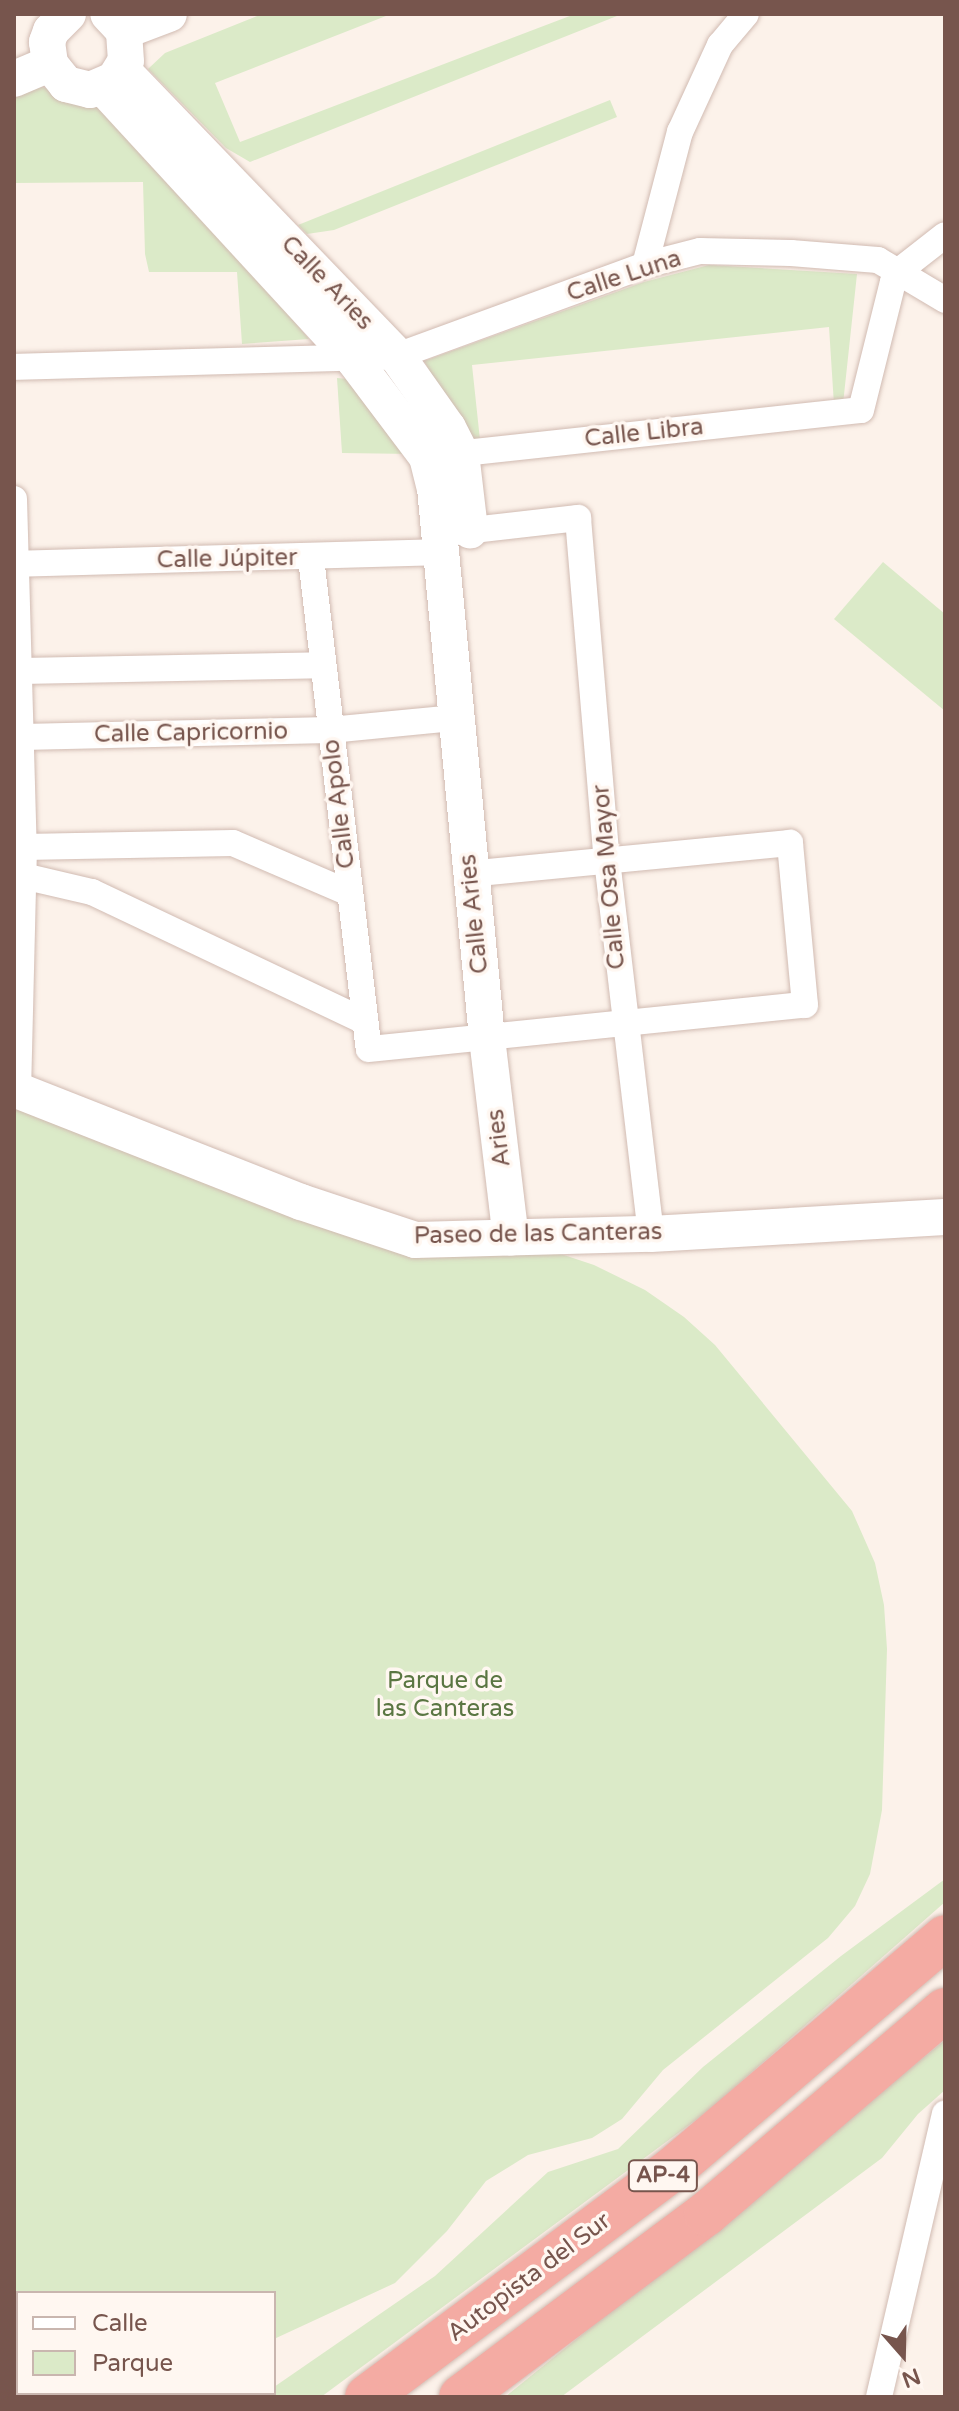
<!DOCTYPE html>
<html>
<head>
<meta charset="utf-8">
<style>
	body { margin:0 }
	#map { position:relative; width:959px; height:2411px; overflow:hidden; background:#fcf2ea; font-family:"Varela Round",sans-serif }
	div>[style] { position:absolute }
	.green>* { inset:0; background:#dbeac8 }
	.roads { filter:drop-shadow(0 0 2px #d1bbb2) drop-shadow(0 0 2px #d1bbb2) }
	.street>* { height:26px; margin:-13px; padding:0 13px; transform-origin:13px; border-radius:13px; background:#fff }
	.secondary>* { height:36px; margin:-18px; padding:0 18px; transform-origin:18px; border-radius:18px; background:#fff }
	.highway>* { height:44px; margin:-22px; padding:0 22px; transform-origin:22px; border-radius:22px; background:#f4aba3 }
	span { translate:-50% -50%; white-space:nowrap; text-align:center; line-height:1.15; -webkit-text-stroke:7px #fff7f1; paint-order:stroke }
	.shield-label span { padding:2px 6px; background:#fff7f1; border:2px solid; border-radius:6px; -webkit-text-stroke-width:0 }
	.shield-label { font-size:22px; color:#77554d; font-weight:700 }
	.street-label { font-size:24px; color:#77554d }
	.park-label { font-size:24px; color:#5a7642 }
	.frame { position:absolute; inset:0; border:16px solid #77554d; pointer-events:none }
	.legend { position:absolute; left:16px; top:2291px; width:260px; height:104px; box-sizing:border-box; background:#fff7f1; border:2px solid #c9b6af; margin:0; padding:10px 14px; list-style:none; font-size:24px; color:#77554d }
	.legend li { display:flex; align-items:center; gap:16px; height:40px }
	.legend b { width:40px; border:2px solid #c9b6af }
	.north { position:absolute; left:863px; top:2315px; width:80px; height:80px; -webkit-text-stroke:6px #fff7f1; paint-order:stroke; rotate:160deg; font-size:22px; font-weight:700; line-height:32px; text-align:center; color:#77554d }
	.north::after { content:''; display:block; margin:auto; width:28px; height:36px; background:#77554d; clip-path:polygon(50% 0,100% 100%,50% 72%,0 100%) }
</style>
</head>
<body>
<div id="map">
	<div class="green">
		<i style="clip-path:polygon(262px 14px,391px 14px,215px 83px,240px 142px,575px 14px,622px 14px,250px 162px,226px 148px,148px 69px,165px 53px)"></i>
		<i style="clip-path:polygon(34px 85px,94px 100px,159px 162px,309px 339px,242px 344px,237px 272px,149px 272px,145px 254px,143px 182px,14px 183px,14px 93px)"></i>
		<i style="clip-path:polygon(610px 100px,617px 117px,334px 230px,307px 234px,298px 225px)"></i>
		<i style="clip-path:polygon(709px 265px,857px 274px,843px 404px,834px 405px,829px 327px,472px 365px,480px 440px,468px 441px,424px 361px,644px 282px)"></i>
		<i style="clip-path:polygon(337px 378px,348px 379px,413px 454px,342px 453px)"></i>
		<i style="clip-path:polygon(883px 562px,945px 614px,945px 711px,834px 619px)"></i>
		<i style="clip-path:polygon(14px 1106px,332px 1231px,546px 1249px,594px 1265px,645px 1290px,684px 1317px,715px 1345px,852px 1511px,875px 1563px,884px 1605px,887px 1649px,882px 1810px,870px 1874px,855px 1906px,828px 1938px,663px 2070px,622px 2119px,592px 2138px,528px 2155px,486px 2181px,447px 2231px,395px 2283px,274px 2339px,274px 2293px,18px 2293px,18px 2298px,14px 2298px)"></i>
		<i style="clip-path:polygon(945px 1879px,945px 1902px,708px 2111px,321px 2397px,259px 2397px,274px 2393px,274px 2387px,435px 2276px,548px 2172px,618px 2149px,703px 2067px,841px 1956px)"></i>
		<i style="clip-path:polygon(945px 2040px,945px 2090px,918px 2114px,882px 2158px,561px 2397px,505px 2397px)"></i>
		<i style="clip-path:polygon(18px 2362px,18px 2393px,170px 2393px,164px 2397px,14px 2397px,14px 2365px)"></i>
	</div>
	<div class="roads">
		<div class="street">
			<i style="left:645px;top:265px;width:138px;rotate:-75.3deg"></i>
			<i style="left:680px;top:132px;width:96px;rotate:-65.3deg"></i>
			<i style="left:720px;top:45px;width:40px;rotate:-50deg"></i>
			<i style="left:14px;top:367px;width:383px;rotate:-1.6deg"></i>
			<i style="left:397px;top:356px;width:264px;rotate:-20.1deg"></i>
			<i style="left:645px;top:265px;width:57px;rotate:-14.3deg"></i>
			<i style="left:700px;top:251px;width:91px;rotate:1.3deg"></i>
			<i style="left:791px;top:253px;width:87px;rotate:4.6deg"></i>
			<i style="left:878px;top:260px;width:78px;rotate:30.8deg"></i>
			<i style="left:446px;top:455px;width:417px;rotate:-6.2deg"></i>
			<i style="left:861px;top:410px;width:132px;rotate:-76deg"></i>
			<i style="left:893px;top:282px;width:13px;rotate:-61deg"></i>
			<i style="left:899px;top:271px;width:58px;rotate:-38deg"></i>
			<i style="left:14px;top:499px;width:348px;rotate:88.4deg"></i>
			<i style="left:24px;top:847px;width:244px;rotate:91.4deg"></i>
			<i style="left:455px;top:532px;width:124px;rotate:-6.5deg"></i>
			<i style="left:578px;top:518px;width:343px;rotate:85.2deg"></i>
			<i style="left:607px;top:860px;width:377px;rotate:83.3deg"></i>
			<i style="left:311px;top:558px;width:494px;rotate:83.3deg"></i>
			<i style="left:369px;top:1049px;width:438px;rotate:-5.8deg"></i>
			<i style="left:805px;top:1005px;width:163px;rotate:-95.3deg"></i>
			<i style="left:790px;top:843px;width:321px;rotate:174.5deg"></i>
			<i style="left:14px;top:564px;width:427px;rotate:-1.6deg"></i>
			<i style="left:21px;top:671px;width:301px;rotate:-1.1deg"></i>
			<i style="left:22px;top:737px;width:308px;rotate:-1.3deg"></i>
			<i style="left:330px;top:730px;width:126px;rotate:-5.5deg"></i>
			<i style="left:24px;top:847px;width:209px;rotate:-1.1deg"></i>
			<i style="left:233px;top:843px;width:126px;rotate:23.3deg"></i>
			<i style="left:23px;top:876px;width:71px;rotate:13.1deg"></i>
			<i style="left:92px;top:892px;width:301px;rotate:25.4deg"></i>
			<i style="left:879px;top:2397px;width:291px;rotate:-76.9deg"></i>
		</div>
		<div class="secondary">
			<i style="left:68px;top:14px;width:24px;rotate:135deg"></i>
			<i style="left:51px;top:31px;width:12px;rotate:110deg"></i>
			<i style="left:47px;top:42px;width:22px;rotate:82deg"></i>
			<i style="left:50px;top:64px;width:26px;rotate:51deg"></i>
			<i style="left:66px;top:84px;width:25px;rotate:14deg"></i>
			<i style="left:90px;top:90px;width:26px;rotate:-23deg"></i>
			<i style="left:114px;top:80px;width:22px;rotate:-58deg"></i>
			<i style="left:126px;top:61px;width:30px;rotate:-94deg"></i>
			<i style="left:124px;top:31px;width:23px;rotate:-133deg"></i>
			<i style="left:124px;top:31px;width:48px;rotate:-20.7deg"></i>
			<i style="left:122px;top:70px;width:397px;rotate:46.1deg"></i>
			<i style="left:397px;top:356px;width:88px;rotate:54.7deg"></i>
			<i style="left:448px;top:428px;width:28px;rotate:63deg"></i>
			<i style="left:461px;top:453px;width:78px;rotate:83.3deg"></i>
			<i style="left:14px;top:79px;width:39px;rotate:-23deg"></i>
			<i style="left:103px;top:87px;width:371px;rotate:47.4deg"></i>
			<i style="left:354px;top:360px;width:121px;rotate:53deg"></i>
			<i style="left:427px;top:457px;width:32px;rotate:76deg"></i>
			<i style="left:435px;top:488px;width:552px;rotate:84.6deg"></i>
			<i style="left:487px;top:1038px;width:201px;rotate:83.2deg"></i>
			<i style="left:14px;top:1089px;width:308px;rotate:21.5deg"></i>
			<i style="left:301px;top:1202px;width:120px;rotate:18.4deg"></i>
			<i style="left:415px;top:1240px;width:236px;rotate:-1.5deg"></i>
			<i style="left:651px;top:1234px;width:294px;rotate:-3.3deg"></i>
		</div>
		<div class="highway">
			<i style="left:367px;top:2397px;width:383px;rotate:-36.7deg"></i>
			<i style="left:674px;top:2168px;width:356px;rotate:-40.4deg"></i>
			<i style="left:461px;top:2397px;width:306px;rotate:-36.8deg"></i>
			<i style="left:706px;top:2214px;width:314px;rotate:-40.5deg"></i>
		</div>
	</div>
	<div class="shield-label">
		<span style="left:663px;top:2176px">AP-4</span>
	</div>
	<div class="street-label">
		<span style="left:624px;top:276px;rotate:-18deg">Calle Luna</span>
		<span style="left:327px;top:283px;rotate:46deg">Calle Aries</span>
		<span style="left:644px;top:433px;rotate:-6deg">Calle Libra</span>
		<span style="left:227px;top:559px;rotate:-1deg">Calle Júpiter</span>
		<span style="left:191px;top:733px;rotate:-1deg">Calle Capricornio</span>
		<span style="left:339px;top:804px;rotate:-97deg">Calle Apolo</span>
		<span style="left:609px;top:877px;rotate:-95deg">Calle Osa Mayor</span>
		<span style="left:474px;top:914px;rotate:-96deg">Calle Aries</span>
		<span style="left:499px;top:1138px;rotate:-97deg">Aries</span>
		<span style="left:538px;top:1234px;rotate:-1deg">Paseo de las Canteras</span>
		<span style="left:529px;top:2277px;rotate:-37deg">Autopista del Sur</span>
	</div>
	<div class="park-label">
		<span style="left:445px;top:1695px">Parque de<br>las Canteras</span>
	</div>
	<div class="frame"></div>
	<ul class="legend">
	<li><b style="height:10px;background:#fff"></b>Calle</li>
	<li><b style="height:22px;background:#dbeac8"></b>Parque</li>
	</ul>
	<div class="north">N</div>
</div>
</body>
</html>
